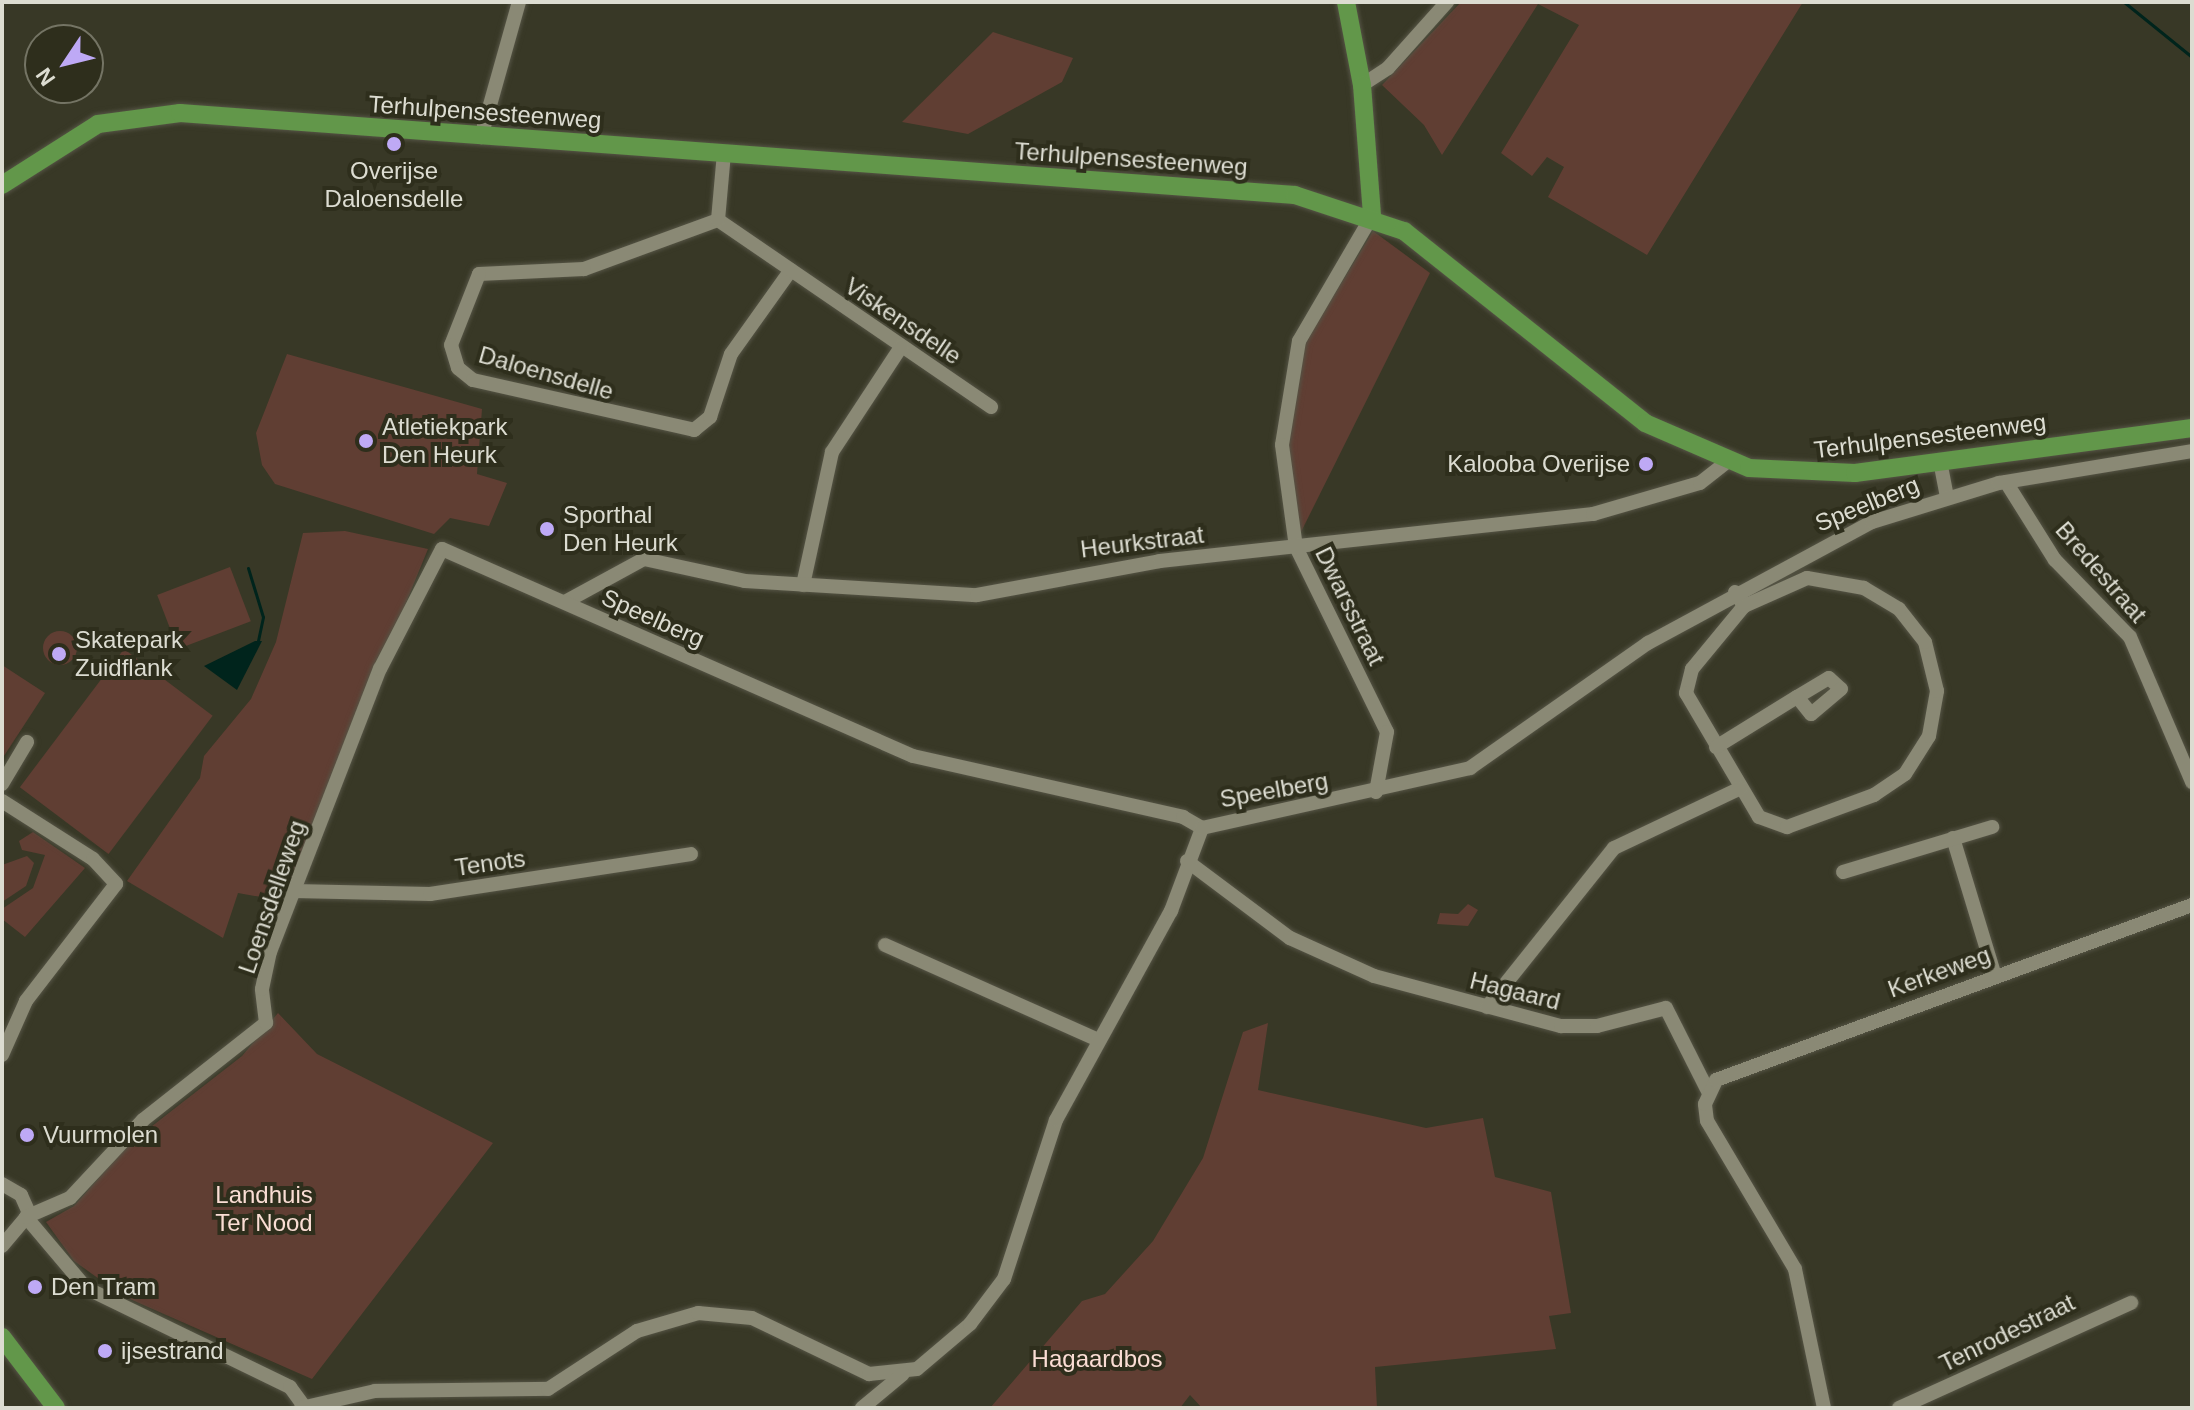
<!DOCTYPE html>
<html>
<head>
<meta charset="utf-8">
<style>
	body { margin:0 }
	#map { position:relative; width:2194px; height:1410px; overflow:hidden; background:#383826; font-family:Arial,sans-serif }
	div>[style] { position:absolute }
	.green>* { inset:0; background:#603e33; transform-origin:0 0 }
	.round { border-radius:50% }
	.water>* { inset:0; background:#00241c }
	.stream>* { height:3px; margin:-1.5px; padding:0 1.5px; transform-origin:1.5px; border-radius:1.5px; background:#00241c }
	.roads { filter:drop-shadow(0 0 2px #555445) drop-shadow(0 0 2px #555445) }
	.minor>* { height:14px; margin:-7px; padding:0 7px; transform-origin:7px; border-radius:7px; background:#8a8975 }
	.major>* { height:18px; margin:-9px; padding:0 9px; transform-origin:9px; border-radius:9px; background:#62974a }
	.dots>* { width:22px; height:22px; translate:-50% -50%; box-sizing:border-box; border:4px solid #2e2e1c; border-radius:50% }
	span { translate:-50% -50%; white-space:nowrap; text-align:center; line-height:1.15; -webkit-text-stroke:8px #2e2e1c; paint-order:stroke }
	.street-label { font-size:24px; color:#dcdcd1 }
	.poi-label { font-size:24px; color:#dcdcd1 }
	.left { translate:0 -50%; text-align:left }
	.right { translate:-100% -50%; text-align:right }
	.park-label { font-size:24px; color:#faddd4 }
	.frame { position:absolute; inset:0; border:4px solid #dcdcd1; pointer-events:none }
	.north { position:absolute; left:24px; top:24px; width:80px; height:80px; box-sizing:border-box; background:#2e2e1c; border:2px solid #747464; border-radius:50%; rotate:235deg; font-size:22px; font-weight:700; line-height:32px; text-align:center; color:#dcdcd1 }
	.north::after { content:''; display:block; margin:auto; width:28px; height:36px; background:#bea9f5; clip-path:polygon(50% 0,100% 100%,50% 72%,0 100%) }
</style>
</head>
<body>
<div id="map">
	<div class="green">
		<i style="clip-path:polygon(1461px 2px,1803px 2px,1647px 255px,1548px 197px,1564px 167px,1547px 157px,1532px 176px,1501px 153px,1579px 25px,1538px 4px,1442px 155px,1424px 125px,1382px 85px)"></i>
		<i style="clip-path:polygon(993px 32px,1073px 58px,1062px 82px,968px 134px,902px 122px)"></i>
		<i style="clip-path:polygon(1373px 231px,1430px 273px,1298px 538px,1285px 453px,1297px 356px)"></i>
		<i style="clip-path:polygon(287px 354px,482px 409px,477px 474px,507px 483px,489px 526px,450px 518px,434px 534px,275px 484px,262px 465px,256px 433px)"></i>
		<i style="clip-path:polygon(345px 531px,428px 549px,284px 901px,238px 893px,223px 938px,127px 881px,200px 778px,204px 756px,251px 699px,276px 642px,303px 533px)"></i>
		<i style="left:230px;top:567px;width:58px;height:78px;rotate:69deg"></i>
		<i class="round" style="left:43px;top:631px;width:34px;height:34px"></i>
		<i style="left:124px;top:649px;width:111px;height:173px;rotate:37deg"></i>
		<i style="clip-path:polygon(2px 665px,45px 693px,2px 759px)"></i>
		<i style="clip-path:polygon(33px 832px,85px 868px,25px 937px,2px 919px,2px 909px,33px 888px,45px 855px,22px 850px,19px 841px)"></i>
		<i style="clip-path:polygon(27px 856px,34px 863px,26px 886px,2px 902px,2px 865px)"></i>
		<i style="clip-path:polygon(1468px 904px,1478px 910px,1468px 926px,1437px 924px,1440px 913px,1458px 914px)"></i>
		<i style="clip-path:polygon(278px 1013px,317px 1054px,493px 1143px,312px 1379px,123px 1296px,74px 1261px,46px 1222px,74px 1206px,129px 1144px,242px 1056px)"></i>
		<i style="clip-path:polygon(1268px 1023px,1258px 1090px,1426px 1128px,1483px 1118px,1495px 1177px,1551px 1192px,1571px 1313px,1549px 1316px,1556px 1349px,1375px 1367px,1377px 1408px,1202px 1408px,1190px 1395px,1180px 1408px,990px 1408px,1082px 1301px,1105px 1294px,1153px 1241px,1203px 1158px,1243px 1032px)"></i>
	</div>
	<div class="water">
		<i style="clip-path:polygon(255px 641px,262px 641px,237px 690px,204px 666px)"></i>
	</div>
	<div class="stream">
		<i style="left:2124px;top:2px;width:87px;rotate:39deg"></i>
		<i style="left:248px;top:568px;width:51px;rotate:73deg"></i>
		<i style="left:263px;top:617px;width:25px;rotate:102deg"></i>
	</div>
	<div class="roads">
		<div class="minor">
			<i style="left:1362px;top:85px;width:31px;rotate:-33deg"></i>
			<i style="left:1388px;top:68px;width:89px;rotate:-48.2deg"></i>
			<i style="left:481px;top:137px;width:140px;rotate:-74.3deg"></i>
			<i style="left:1372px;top:216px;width:145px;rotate:120.3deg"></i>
			<i style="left:1299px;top:341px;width:105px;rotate:99.3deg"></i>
			<i style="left:1282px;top:445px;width:103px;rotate:82.2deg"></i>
			<i style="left:1296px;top:547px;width:206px;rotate:63.8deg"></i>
			<i style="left:1387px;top:732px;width:61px;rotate:100.4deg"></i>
			<i style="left:718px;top:220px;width:143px;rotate:159.9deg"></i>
			<i style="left:584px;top:269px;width:105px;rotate:177.3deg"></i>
			<i style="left:479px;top:274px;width:76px;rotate:111.5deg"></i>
			<i style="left:451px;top:345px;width:24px;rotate:73deg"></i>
			<i style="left:458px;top:368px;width:19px;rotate:39deg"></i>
			<i style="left:473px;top:380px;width:227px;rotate:12.7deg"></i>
			<i style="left:694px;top:430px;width:21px;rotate:-39deg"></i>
			<i style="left:710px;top:417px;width:66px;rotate:-71.6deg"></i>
			<i style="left:731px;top:354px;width:103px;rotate:-54.5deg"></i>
			<i style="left:718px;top:220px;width:331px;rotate:34.4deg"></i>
			<i style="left:718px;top:220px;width:67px;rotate:-84.9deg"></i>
			<i style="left:1940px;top:461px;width:36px;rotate:79deg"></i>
			<i style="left:2006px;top:482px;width:92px;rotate:57.9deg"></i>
			<i style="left:2055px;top:560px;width:107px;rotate:45.8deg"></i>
			<i style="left:2130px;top:637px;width:158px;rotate:66.8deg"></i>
			<i style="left:803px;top:585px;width:136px;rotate:-77.7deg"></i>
			<i style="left:832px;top:452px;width:126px;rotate:-56.7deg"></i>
			<i style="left:1735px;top:592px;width:17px;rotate:57deg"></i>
			<i style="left:1744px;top:606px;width:82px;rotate:129.5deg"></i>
			<i style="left:1692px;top:669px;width:25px;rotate:104deg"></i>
			<i style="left:1686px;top:693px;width:144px;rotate:59.5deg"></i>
			<i style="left:1759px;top:817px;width:30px;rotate:20deg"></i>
			<i style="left:1787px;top:827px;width:93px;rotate:-20.2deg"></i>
			<i style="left:1874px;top:795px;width:37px;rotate:-34deg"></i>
			<i style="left:1905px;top:774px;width:45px;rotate:-57.7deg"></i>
			<i style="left:1929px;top:736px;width:46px;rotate:-79.9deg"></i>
			<i style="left:1937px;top:691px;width:50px;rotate:-103.8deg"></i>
			<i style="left:1925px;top:642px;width:42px;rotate:-128.2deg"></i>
			<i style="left:1899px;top:609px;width:41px;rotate:-149deg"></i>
			<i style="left:1864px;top:588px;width:58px;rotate:-170deg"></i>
			<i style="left:1807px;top:578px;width:69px;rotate:156deg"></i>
			<i style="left:565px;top:602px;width:90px;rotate:-28.6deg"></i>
			<i style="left:644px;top:559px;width:103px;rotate:12.3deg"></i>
			<i style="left:745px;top:581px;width:232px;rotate:3.5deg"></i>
			<i style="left:977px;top:595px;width:186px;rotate:-10.5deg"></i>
			<i style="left:1160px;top:561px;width:436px;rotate:-6.2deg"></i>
			<i style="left:1593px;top:514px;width:111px;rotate:-16.2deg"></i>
			<i style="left:1700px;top:483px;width:36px;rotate:-38deg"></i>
			<i style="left:1716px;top:747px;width:95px;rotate:-31.7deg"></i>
			<i style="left:1797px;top:697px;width:37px;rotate:-31deg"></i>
			<i style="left:1829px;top:678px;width:16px;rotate:43deg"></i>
			<i style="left:1841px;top:689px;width:39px;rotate:140deg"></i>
			<i style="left:1811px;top:714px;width:22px;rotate:-129deg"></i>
			<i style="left:2px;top:784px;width:49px;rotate:-59.2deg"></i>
			<i style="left:2px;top:801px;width:108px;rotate:32.5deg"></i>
			<i style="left:93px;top:859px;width:34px;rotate:47deg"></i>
			<i style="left:116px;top:884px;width:148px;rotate:127.6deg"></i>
			<i style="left:26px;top:1001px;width:59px;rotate:114deg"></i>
			<i style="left:1953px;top:838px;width:144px;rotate:73.1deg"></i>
			<i style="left:1187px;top:861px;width:129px;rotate:36.8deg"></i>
			<i style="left:1290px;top:938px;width:92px;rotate:24.3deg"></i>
			<i style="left:1374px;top:976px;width:194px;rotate:15deg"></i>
			<i style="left:1561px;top:1026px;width:36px"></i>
			<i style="left:1597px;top:1026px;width:71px;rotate:-14.6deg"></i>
			<i style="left:1666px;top:1008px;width:93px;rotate:63.2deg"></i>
			<i style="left:1843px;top:872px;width:156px;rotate:-16.8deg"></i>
			<i style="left:294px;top:891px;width:136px;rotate:1.3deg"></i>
			<i style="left:430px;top:894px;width:264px;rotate:-8.7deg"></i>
			<i style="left:885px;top:945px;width:233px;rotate:24deg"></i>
			<i style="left:1487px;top:1007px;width:203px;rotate:-51.4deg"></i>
			<i style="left:1614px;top:848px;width:140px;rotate:-25.3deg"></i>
			<i style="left:2px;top:1184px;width:22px;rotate:30deg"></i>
			<i style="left:21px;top:1195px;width:22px;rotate:66deg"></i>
			<i style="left:26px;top:1217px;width:93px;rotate:49.8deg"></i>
			<i style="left:86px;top:1288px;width:227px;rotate:25.9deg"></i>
			<i style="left:290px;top:1387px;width:24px;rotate:54deg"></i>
			<i style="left:2px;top:1246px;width:38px;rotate:-50deg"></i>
			<i style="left:26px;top:1217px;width:48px;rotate:-23.4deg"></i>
			<i style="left:70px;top:1198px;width:107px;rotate:-46.9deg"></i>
			<i style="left:143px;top:1120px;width:157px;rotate:-38.3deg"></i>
			<i style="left:266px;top:1023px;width:34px;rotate:-97deg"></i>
			<i style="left:262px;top:989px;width:38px;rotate:-78deg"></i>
			<i style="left:270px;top:952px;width:304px;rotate:-68.8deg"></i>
			<i style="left:380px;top:669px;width:135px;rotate:-62.7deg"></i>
			<i style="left:442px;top:549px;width:514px;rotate:23.73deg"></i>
			<i style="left:913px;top:756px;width:277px;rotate:12.7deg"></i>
			<i style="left:1183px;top:817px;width:22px;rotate:30deg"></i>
			<i style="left:301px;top:1408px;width:76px;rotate:-12.9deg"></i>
			<i style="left:375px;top:1391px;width:173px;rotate:-0.7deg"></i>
			<i style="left:548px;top:1389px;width:106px;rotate:-33.1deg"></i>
			<i style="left:637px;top:1331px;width:64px;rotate:-16.4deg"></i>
			<i style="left:698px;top:1313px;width:54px;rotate:5.3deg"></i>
			<i style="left:752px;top:1318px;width:130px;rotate:25.6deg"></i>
			<i style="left:869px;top:1374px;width:48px;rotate:-5.9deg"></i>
			<i style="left:917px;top:1369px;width:70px;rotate:-40.3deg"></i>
			<i style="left:970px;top:1324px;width:56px;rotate:-52.9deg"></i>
			<i style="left:1004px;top:1279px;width:167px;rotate:-71.9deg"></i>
			<i style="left:1056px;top:1120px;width:239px;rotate:-61.2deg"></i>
			<i style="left:1171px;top:911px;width:89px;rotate:-69.5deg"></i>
			<i style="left:1202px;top:828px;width:275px;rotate:-12.6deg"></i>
			<i style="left:1470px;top:768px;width:218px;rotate:-35.1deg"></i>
			<i style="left:1648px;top:643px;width:255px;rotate:-28.4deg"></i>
			<i style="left:1872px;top:522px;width:133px;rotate:-17.1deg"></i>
			<i style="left:1999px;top:483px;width:196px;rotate:-9.4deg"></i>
			<i style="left:862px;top:1408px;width:53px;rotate:-39.7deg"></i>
			<i style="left:1824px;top:1408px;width:142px;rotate:-101.8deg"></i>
			<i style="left:1795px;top:1269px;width:172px;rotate:-120.7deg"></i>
			<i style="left:1707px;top:1121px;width:17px;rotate:-97deg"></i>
			<i style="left:1705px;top:1104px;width:26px;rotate:-65deg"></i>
			<i style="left:1716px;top:1080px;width:507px;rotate:-20.19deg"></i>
			<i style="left:1899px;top:1408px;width:255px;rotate:-24.4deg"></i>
		</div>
		<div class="major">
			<i style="left:1346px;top:2px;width:85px;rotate:79.1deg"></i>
			<i style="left:1362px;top:85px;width:131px;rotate:85.6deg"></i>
			<i style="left:2px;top:185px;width:114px;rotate:-32.4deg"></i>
			<i style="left:98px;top:124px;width:83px;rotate:-7.6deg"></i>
			<i style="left:180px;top:113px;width:1118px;rotate:4.21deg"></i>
			<i style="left:1295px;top:195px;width:115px;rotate:18.3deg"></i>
			<i style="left:1404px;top:231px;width:308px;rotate:38.5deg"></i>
			<i style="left:1645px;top:423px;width:113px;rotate:23.4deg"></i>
			<i style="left:1749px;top:468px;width:106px;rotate:2.7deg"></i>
			<i style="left:1855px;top:473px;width:340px;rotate:-7.6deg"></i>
			<i style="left:2px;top:1337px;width:89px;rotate:52.7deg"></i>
		</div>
	</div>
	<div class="dots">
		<i style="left:394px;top:144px;background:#bea9f5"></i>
		<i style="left:366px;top:441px;background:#bea9f5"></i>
		<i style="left:1646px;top:464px;background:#bea9f5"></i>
		<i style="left:547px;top:529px;background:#bea9f5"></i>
		<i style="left:59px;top:654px;background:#bea9f5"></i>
		<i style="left:27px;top:1135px;background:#bea9f5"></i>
		<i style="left:35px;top:1287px;background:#bea9f5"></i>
		<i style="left:105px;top:1351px;background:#bea9f5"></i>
	</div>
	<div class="street-label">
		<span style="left:485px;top:112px;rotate:4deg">Terhulpensesteenweg</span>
		<span style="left:1131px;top:159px;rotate:4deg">Terhulpensesteenweg</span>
		<span style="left:903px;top:321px;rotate:34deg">Viskensdelle</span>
		<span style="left:546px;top:373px;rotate:16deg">Daloensdelle</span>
		<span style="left:1930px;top:436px;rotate:-7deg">Terhulpensesteenweg</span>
		<span style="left:1867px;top:504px;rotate:-22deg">Speelberg</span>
		<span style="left:1142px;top:542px;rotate:-7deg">Heurkstraat</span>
		<span style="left:2101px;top:572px;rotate:49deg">Bredestraat</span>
		<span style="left:1350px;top:606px;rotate:64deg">Dwarsstraat</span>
		<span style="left:653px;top:618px;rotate:24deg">Speelberg</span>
		<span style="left:1274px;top:790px;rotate:-10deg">Speelberg</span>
		<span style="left:490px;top:863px;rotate:-8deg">Tenots</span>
		<span style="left:272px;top:897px;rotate:-71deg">Loensdelleweg</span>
		<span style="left:1939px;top:972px;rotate:-20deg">Kerkeweg</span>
		<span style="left:1515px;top:991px;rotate:14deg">Hagaard</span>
		<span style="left:2007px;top:1333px;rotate:-26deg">Tenrodestraat</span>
	</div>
	<div class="poi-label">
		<span style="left:394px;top:185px">Overijse<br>Daloensdelle</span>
		<span class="left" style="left:382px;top:441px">Atletiekpark<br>Den Heurk</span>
		<span class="right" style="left:1630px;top:464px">Kalooba Overijse</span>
		<span class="left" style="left:563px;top:529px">Sporthal<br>Den Heurk</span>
		<span class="left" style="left:75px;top:654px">Skatepark<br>Zuidflank</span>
		<span class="left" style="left:43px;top:1135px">Vuurmolen</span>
		<span class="left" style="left:51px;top:1287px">Den Tram</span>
		<span class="left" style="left:121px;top:1351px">ijsestrand</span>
	</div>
	<div class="park-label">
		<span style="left:264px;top:1209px">Landhuis<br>Ter Nood</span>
		<span style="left:1097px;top:1359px">Hagaardbos</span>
	</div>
	<div class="frame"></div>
	<div class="north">N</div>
</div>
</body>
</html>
